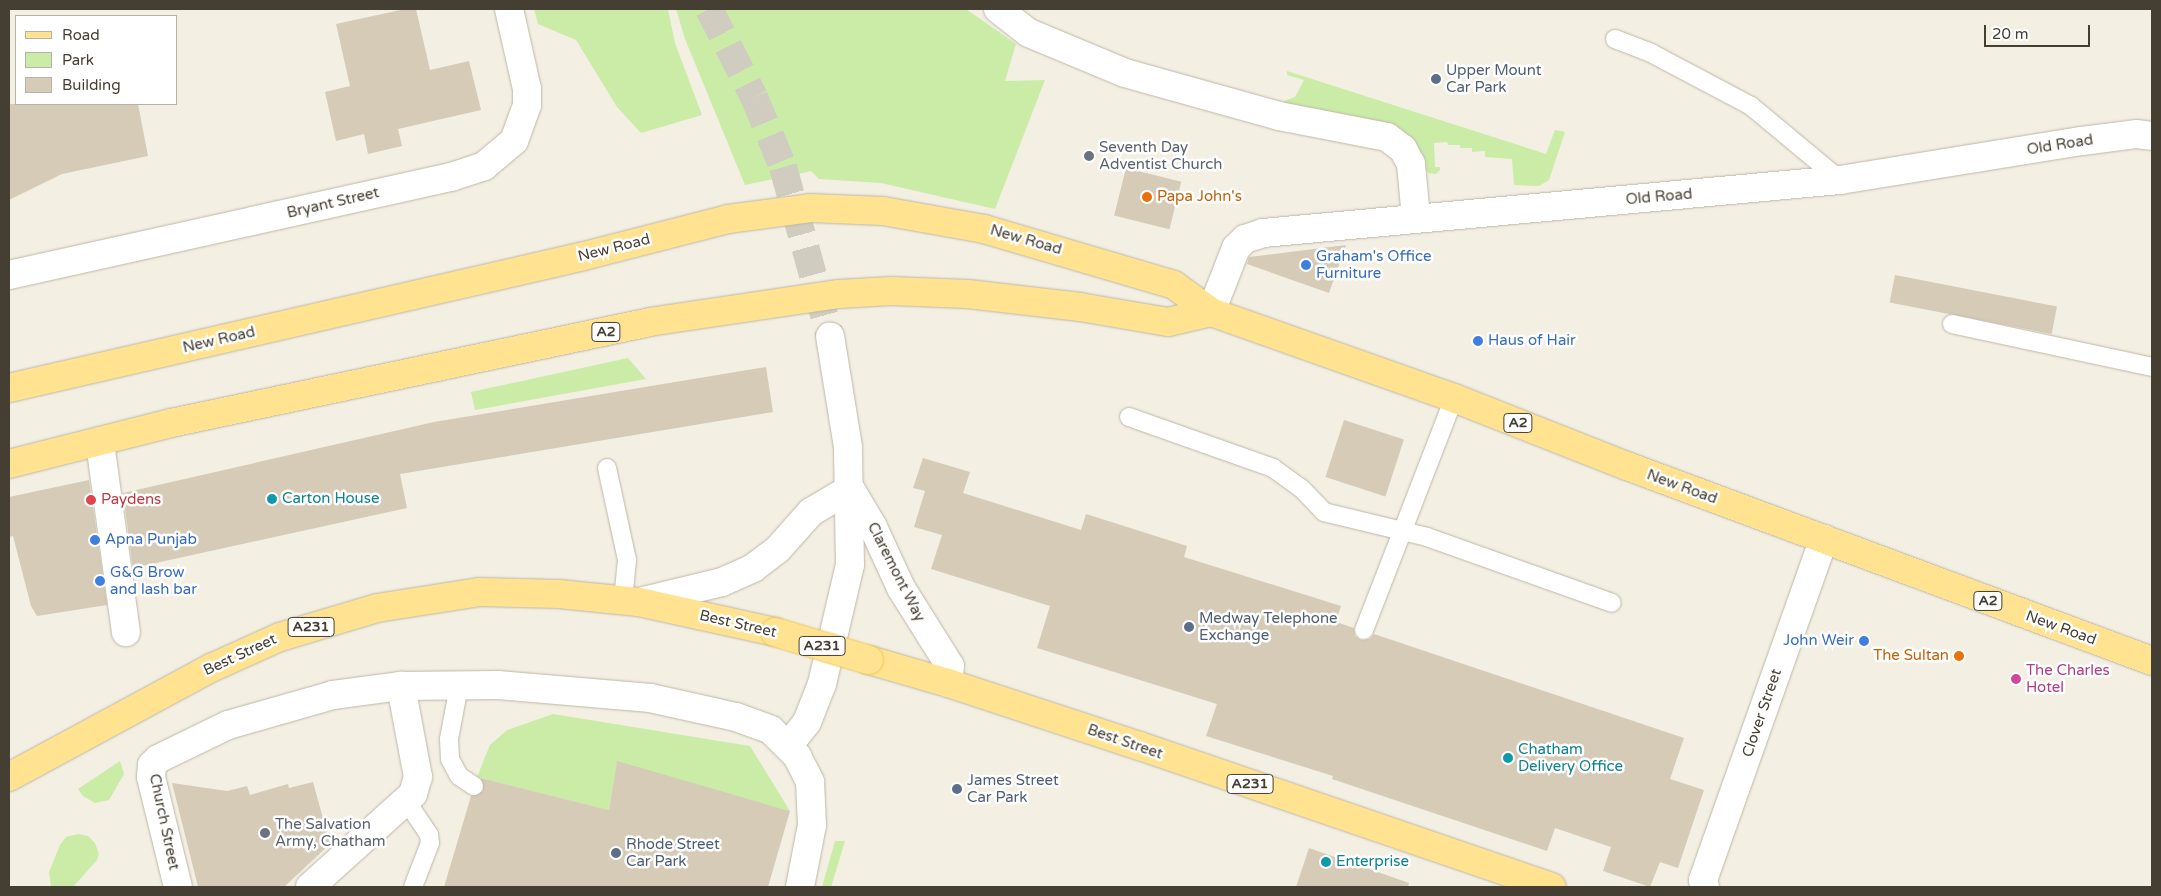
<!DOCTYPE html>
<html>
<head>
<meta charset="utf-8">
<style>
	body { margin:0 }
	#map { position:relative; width:2161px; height:896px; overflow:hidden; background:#f3efe3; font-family:"Varela Round",sans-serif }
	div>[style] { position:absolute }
	.green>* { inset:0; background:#caeca7 }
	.building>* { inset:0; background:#d5cbb7; transform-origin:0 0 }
	.street-tunnel>* { height:28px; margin-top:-14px; transform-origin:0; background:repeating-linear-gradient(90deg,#d0ccc0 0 28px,transparent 0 42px) }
	.roads { filter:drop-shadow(0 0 1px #bfb7a5) drop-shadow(0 0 1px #bfb7a5) }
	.lane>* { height:18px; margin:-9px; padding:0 9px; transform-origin:9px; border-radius:9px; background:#fff }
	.street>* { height:28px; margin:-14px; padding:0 14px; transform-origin:14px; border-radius:14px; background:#fff }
	.primary>* { height:28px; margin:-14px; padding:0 14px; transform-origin:14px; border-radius:14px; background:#ffe390 }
	.bridges { filter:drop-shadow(0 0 1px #eec656) drop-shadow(0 0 1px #eec656) }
	.primary-bridge>* { height:28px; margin:-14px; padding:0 14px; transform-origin:14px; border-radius:14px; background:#ffe390 }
	.dots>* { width:14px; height:14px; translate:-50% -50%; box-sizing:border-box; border:2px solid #fff; border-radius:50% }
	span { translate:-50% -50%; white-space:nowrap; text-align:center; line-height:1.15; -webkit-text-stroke:5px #fff; paint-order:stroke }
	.shield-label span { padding:1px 4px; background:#fff; border:1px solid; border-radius:4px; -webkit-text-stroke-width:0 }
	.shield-label { font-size:14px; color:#453f33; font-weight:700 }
	.service-label { font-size:15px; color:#4e5e75 }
	.left { translate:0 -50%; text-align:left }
	.street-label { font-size:15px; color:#453f33 }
	.worship-label { font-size:15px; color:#5b616d }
	.food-label { font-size:15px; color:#c56008 }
	.right { translate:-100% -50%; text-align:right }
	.shop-label { font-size:15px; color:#366cbe }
	.culture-label { font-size:15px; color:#0d838f }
	.health-label { font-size:15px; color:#be3a42 }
	.hotel-label { font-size:15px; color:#b23c85 }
	.frame { position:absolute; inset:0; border:10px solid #453f33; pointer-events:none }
	.legend { position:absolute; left:15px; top:15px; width:162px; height:90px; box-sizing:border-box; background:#fff; border:1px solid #b5b2ad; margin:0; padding:6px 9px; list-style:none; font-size:15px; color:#453f33 }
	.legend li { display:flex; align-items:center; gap:10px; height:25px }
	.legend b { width:25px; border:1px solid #b5b2ad }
	.scale { position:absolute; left:1984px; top:25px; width:106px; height:22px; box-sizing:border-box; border:2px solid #453f33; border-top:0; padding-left:6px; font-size:15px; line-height:18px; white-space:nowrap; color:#453f33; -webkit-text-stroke:4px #fff; paint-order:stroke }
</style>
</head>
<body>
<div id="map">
	<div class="green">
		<i style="clip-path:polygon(534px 9px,668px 9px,675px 43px,702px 115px,641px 133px,617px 107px,576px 40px,538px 24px)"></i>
		<i style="clip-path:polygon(676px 9px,966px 9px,1016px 44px,1005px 81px,1045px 80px,995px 209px,881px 183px,819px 179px,811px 171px,745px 185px,685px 39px)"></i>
		<i style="clip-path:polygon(1287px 71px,1546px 154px,1555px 130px,1565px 132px,1549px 180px,1539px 186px,1514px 185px,1512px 159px,1485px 157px,1485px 151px,1472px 152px,1472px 148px,1460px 148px,1460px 145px,1448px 145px,1447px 142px,1434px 143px,1435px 167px,1440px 167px,1440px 170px,1436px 174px,1428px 173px,1418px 148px,1393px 126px,1285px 105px,1284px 101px,1295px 97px,1304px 80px,1287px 75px)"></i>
		<i style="clip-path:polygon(628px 358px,646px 379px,475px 410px,471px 392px)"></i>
		<i style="clip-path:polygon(553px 714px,750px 746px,790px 811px,617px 762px,609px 810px,477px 777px,490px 745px,507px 730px)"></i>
		<i style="clip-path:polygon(120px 761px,124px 774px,109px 800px,95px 803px,83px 796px,78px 789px)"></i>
		<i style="clip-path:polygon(78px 834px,88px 836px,95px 843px,99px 854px,97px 860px,73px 887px,51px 887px,49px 872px,60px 845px,66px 837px)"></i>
		<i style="clip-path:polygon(835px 841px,845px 841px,831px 887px,822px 887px)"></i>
	</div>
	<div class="building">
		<i style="clip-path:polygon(405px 9px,416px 9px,430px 70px,469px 61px,481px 110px,398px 129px,402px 146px,368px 154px,364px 134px,336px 141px,325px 92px,350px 86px,336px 24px)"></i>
		<i style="clip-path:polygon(9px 104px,138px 104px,148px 156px,62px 174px,9px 200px)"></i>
		<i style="left:1126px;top:168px;width:57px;height:49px;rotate:14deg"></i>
		<i style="clip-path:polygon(1346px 245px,1329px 293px,1247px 264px,1249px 257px)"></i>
		<i style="left:1895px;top:275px;width:165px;height:28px;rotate:11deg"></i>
		<i style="clip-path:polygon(766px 367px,773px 412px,400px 474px,407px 508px,133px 568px,123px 493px,434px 422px)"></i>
		<i style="left:1344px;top:420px;width:63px;height:60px;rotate:18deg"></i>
		<i style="clip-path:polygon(923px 458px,970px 472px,963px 493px,1081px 530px,1086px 514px,1187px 546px,1184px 557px,1341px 606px,1336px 622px,1354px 628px,1355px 636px,1361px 640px,1370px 639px,1374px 634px,1684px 738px,1670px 779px,1704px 790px,1678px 868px,1660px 862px,1650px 887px,1603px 871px,1611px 847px,1555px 828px,1547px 851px,1332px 779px,1333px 776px,1206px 736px,1217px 704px,1037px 648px,1050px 606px,931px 569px,942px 535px,914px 527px,925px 491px,913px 488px)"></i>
		<i style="clip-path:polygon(89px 480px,107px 605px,37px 616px,31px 606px,13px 536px,9px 537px,9px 497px)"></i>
		<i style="clip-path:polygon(617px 761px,790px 811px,768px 887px,444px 887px,471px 796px,483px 791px,481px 778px,609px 810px)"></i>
		<i style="clip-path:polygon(313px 782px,330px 844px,284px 887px,198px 887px,172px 783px,227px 791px,247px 786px,250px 795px,288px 784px,289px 788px)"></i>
		<i style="clip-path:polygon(1309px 848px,1409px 883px,1408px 887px,1296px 887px)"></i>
	</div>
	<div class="street-tunnel">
		<i style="left:709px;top:9px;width:99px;rotate:62.9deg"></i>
		<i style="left:754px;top:97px;width:76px;rotate:67.5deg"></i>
		<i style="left:783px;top:167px;width:175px;rotate:74.5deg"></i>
	</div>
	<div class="roads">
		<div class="lane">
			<i style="left:1615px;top:39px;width:39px;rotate:21deg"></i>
			<i style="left:1651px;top:53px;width:113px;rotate:27.9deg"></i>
			<i style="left:1751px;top:106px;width:116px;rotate:39.7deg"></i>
			<i style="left:1952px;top:324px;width:205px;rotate:12.1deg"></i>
			<i style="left:1129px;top:417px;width:153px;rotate:19.5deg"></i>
			<i style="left:1273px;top:468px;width:34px;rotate:36deg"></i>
			<i style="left:1301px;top:488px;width:33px;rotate:46deg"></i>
			<i style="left:1324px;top:512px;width:106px;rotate:13.6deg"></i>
			<i style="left:1427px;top:537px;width:196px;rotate:19.6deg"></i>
			<i style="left:607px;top:468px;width:94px;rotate:77.7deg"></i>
			<i style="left:627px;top:560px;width:40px;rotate:95.7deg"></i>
			<i style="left:1364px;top:630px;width:249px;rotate:-68.8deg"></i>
			<i style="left:459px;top:686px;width:54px;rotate:100.7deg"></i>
			<i style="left:449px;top:739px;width:20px;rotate:87deg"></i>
			<i style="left:450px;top:759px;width:19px;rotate:62deg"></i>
			<i style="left:459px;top:776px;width:18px;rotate:34deg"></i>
			<i style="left:407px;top:802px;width:40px;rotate:56deg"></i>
			<i style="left:429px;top:835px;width:8px;rotate:83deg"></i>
			<i style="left:430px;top:843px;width:47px;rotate:111.1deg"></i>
		</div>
		<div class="street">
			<i style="left:998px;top:9px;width:39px;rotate:38deg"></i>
			<i style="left:1029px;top:33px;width:104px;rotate:22.6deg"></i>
			<i style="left:1125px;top:73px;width:160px;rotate:15.6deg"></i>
			<i style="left:1279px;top:116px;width:110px;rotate:11deg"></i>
			<i style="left:1387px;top:137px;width:20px;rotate:37deg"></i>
			<i style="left:1403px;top:149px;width:17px;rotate:62deg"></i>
			<i style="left:1411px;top:164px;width:54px;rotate:84.7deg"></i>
			<i style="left:9px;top:275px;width:453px;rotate:-12.5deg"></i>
			<i style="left:451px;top:177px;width:35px;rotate:-18deg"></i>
			<i style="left:484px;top:166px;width:39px;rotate:-40deg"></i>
			<i style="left:514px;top:141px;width:38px;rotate:-70deg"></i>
			<i style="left:527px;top:105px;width:16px;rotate:-90deg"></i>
			<i style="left:527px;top:89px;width:82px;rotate:-102.7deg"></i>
			<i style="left:1211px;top:312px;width:69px;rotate:-68.7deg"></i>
			<i style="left:1236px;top:248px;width:13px;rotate:-45deg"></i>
			<i style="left:1245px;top:239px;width:19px;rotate:-18deg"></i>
			<i style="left:1263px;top:233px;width:579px;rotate:-5.25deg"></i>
			<i style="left:1840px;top:180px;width:245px;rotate:-9.2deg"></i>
			<i style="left:2082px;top:141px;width:54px;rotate:-7.4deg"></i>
			<i style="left:2136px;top:134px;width:16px;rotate:7deg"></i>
			<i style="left:100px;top:443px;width:191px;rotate:82.2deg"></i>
			<i style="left:851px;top:490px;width:43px;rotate:59.3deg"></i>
			<i style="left:873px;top:527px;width:67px;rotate:65.3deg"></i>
			<i style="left:901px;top:588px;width:92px;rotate:57.9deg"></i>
			<i style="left:950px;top:666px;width:17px;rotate:97deg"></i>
			<i style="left:639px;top:602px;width:85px;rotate:-13.5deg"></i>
			<i style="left:722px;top:582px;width:34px;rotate:-24deg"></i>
			<i style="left:753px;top:568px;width:31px;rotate:-37deg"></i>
			<i style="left:778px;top:549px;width:50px;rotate:-48.3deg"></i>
			<i style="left:811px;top:512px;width:45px;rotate:-30.5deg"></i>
			<i style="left:789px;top:745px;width:29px;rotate:-52deg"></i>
			<i style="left:807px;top:722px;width:41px;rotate:-68.5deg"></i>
			<i style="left:822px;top:684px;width:122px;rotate:-76.8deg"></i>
			<i style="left:850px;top:565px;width:118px;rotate:-91deg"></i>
			<i style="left:848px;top:447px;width:112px;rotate:-99.2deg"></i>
			<i style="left:178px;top:887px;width:113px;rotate:-103.8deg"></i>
			<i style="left:151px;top:777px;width:12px;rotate:-85deg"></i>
			<i style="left:152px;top:765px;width:8px;rotate:-45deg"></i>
			<i style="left:158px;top:759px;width:78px;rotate:-25.9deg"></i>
			<i style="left:228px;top:725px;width:109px;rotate:-15.9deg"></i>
			<i style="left:333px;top:695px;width:69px;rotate:-7.5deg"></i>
			<i style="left:401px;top:686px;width:97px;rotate:-0.6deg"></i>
			<i style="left:498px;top:685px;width:153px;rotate:4.9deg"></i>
			<i style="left:650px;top:698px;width:88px;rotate:12.5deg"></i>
			<i style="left:736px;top:717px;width:37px;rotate:20deg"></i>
			<i style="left:771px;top:730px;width:37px;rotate:45deg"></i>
			<i style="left:797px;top:756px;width:29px;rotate:63deg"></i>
			<i style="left:810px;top:782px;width:43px;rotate:87.3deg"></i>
			<i style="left:812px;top:825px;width:63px;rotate:101deg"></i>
			<i style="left:310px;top:887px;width:139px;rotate:-42.1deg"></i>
			<i style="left:413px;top:794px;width:18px;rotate:-74deg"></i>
			<i style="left:418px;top:777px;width:93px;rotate:-100.6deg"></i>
			<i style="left:1705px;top:887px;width:7px;rotate:-106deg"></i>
			<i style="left:1703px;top:880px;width:362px;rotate:-70.5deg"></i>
		</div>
		<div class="primary">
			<i style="left:9px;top:388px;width:590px;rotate:-12.93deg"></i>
			<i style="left:584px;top:256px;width:149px;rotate:-14.4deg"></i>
			<i style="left:728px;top:219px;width:83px;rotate:-7.6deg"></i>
			<i style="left:810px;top:208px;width:73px;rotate:2.4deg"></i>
			<i style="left:883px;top:211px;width:103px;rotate:10.1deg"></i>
			<i style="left:984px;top:229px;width:198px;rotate:16.4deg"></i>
			<i style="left:1174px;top:285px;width:46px;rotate:36.1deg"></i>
			<i style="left:1211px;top:312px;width:258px;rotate:19.5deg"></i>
			<i style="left:1454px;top:398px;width:186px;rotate:21.5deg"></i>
			<i style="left:1627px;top:466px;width:560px;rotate:20.38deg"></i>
			<i style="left:9px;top:464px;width:167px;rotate:-14.2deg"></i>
			<i style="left:171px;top:423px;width:489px;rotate:-11.9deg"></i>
			<i style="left:649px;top:322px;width:192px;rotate:-8.4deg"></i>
			<i style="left:839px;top:294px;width:52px;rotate:-3.3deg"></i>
			<i style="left:891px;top:291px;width:77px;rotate:2.2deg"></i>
			<i style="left:968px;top:294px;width:113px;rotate:6.6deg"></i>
			<i style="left:1080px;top:307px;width:89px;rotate:9.7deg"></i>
			<i style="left:1168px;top:322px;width:44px;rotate:-13.1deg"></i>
			<i style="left:869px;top:660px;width:82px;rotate:16.2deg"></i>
			<i style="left:948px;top:683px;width:202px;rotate:18.2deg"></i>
			<i style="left:1140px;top:746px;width:435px;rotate:18.9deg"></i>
			<i style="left:9px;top:777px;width:230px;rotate:-28.4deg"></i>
			<i style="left:211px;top:668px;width:76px;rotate:-24.2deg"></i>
			<i style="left:280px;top:637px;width:101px;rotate:-16.6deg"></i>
			<i style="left:377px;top:608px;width:103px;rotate:-8.9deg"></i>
			<i style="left:479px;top:592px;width:80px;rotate:1.4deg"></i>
			<i style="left:559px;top:594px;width:80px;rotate:5.7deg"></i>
			<i style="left:639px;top:602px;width:139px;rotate:12.4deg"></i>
		</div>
	</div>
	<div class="bridges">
		<div class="primary-bridge">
			<i style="left:775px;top:632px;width:98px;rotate:16.6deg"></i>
		</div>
	</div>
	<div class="dots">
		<i style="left:1436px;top:79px;background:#5c6f8a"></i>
		<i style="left:1089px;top:156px;background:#6b7280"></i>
		<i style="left:1147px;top:197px;background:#e8710a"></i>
		<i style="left:1306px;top:265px;background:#3f7fe0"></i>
		<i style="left:1478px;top:341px;background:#3f7fe0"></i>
		<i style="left:272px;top:499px;background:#0f9aa8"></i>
		<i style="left:91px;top:500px;background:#e0444e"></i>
		<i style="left:95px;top:540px;background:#3f7fe0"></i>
		<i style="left:100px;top:581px;background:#3f7fe0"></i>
		<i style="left:1189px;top:627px;background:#5c6f8a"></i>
		<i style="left:1864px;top:641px;background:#3f7fe0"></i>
		<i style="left:1959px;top:656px;background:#e8710a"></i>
		<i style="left:2016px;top:679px;background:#d1479c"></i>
		<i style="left:1508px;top:758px;background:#0f9aa8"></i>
		<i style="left:957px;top:789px;background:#5c6f8a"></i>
		<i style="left:265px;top:833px;background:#6b7280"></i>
		<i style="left:616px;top:853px;background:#5c6f8a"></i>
		<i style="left:1326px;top:862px;background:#0f9aa8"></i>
	</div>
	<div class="shield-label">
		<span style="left:606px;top:332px">A2</span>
		<span style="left:1518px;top:423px">A2</span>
		<span style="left:1988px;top:601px">A2</span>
		<span style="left:311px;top:627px">A231</span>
		<span style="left:822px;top:646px">A231</span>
		<span style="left:1250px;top:784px">A231</span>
	</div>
	<div class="service-label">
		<span class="left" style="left:1446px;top:79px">Upper Mount<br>Car Park</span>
		<span class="left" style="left:1199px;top:627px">Medway Telephone<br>Exchange</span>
		<span class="left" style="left:967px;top:789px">James Street<br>Car Park</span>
		<span class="left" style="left:626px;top:853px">Rhode Street<br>Car Park</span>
	</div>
	<div class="street-label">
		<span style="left:2060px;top:145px;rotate:-9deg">Old Road</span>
		<span style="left:1659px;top:197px;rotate:-5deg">Old Road</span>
		<span style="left:333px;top:203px;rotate:-13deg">Bryant Street</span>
		<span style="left:1026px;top:240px;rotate:16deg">New Road</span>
		<span style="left:614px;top:248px;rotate:-14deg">New Road</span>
		<span style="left:219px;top:340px;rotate:-13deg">New Road</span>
		<span style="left:1682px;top:487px;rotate:20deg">New Road</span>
		<span style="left:896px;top:572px;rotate:63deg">Claremont Way</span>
		<span style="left:738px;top:624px;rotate:13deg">Best Street</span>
		<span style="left:2061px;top:628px;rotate:20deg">New Road</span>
		<span style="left:240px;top:655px;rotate:-25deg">Best Street</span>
		<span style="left:1762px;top:713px;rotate:-71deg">Clover Street</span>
		<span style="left:1125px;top:742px;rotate:19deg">Best Street</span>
		<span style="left:164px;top:822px;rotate:78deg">Church Street</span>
	</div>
	<div class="worship-label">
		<span class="left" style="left:1099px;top:156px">Seventh Day<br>Adventist Church</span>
		<span class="left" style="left:275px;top:833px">The Salvation<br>Army, Chatham</span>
	</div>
	<div class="food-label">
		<span class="left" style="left:1157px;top:197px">Papa John's</span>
		<span class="right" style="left:1949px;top:656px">The Sultan</span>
	</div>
	<div class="shop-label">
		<span class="left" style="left:1316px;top:265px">Graham's Office<br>Furniture</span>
		<span class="left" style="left:1488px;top:341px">Haus of Hair</span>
		<span class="left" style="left:105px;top:540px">Apna Punjab</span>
		<span class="left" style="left:110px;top:581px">G&amp;G Brow<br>and lash bar</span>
		<span class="right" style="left:1854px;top:641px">John Weir</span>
	</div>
	<div class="culture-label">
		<span class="left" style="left:282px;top:499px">Carton House</span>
		<span class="left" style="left:1518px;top:758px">Chatham<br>Delivery Office</span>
		<span class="left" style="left:1336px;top:862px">Enterprise</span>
	</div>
	<div class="health-label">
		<span class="left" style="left:101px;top:500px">Paydens</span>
	</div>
	<div class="hotel-label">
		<span class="left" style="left:2026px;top:679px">The Charles<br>Hotel</span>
	</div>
	<div class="frame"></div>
	<ul class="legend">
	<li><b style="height:6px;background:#ffe390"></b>Road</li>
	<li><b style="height:14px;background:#caeca7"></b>Park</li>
	<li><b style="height:14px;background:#d5cbb7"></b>Building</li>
	</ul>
	<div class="scale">20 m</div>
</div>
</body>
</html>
